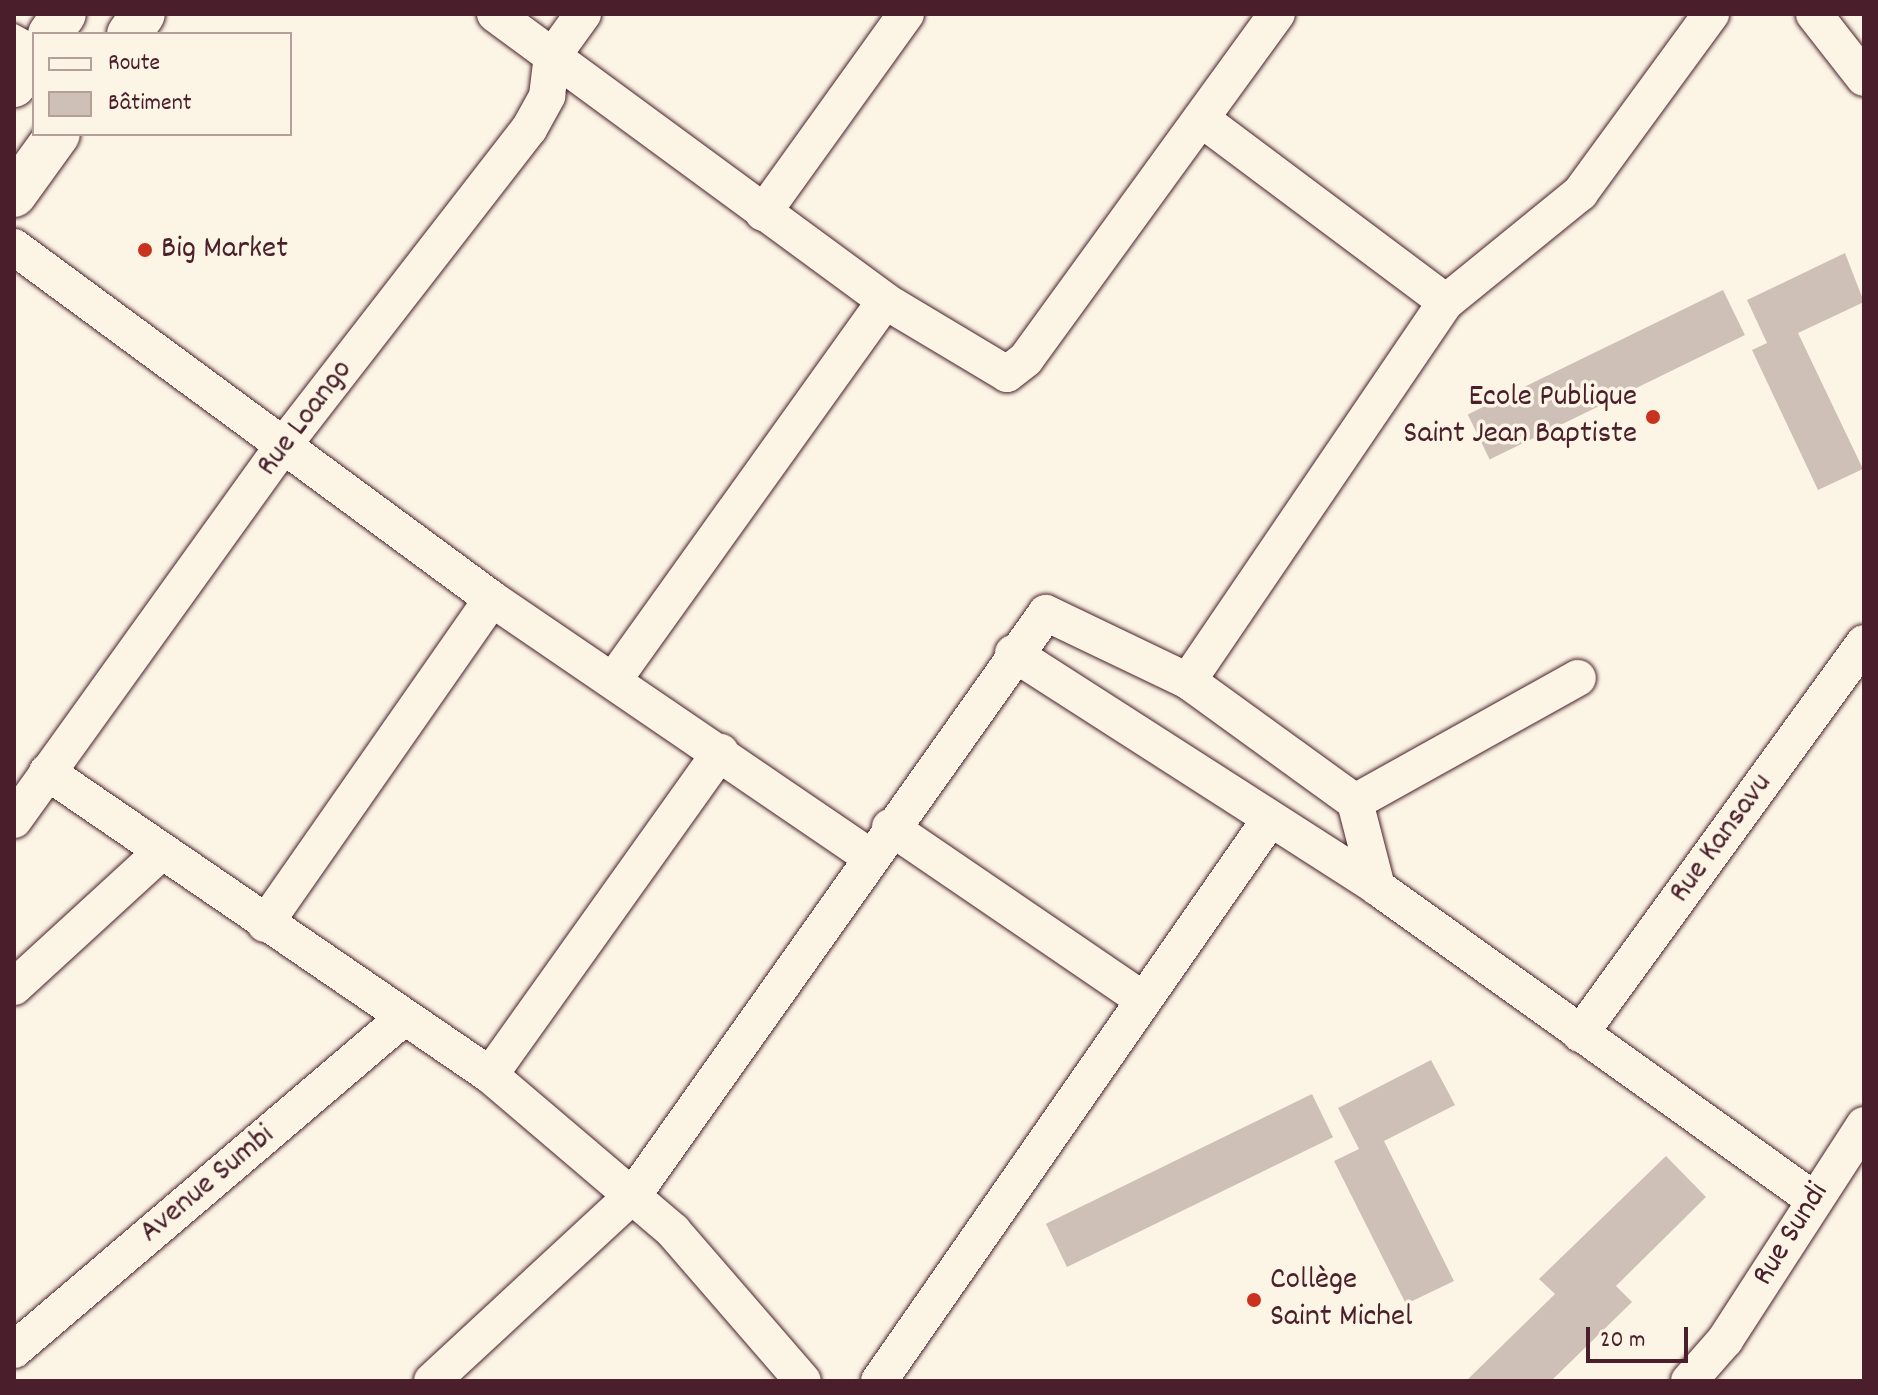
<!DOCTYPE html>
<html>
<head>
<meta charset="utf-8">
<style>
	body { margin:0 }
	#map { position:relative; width:1878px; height:1395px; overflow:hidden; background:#fcf5e5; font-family:Dekko,sans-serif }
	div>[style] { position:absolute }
	.building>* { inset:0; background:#cfc0b7; transform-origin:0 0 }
	.roads { filter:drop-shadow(0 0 2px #4a1f2b) drop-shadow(0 0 2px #4a1f2b) }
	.service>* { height:18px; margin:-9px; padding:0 9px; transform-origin:9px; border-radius:9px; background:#fcf5e5 }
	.minor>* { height:36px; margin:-18px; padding:0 18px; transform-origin:18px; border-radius:18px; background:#fcf5e5 }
	.primary>* { height:44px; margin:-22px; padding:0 22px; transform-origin:22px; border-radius:22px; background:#fcf5e5 }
	.dots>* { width:22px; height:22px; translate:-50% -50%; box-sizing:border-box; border:4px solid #fcf5e5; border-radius:50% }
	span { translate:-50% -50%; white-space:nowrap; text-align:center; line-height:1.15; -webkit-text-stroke:7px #fcf5e5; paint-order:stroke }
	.poi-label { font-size:32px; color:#4a1f2b }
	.left { translate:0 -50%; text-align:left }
	.right { translate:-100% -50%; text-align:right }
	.street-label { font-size:32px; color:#4a1f2b }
	.frame { position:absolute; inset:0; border:16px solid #4a1f2b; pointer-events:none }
	.legend { position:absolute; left:32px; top:32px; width:260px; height:104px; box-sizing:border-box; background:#fcf5e5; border:2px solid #b59f9b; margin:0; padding:10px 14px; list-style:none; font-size:24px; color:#4a1f2b }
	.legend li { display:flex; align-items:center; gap:16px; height:40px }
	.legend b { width:40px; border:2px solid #b59f9b }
	.scale { position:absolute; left:1586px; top:1327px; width:102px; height:36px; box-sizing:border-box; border:4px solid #4a1f2b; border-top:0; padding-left:10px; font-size:24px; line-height:28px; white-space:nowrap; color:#4a1f2b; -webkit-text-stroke:6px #fcf5e5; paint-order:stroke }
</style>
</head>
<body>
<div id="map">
	<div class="building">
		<i style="clip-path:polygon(1845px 253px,1864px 302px,1798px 333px,1863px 469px,1818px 490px,1752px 350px,1767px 343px,1747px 300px)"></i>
		<i style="left:1723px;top:290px;width:50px;height:284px;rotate:64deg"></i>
		<i style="clip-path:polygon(1431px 1060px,1455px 1105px,1384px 1141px,1454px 1281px,1406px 1304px,1334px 1161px,1359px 1149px,1338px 1108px)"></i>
		<i style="left:1312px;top:1094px;width:48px;height:296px;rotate:64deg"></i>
		<i style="clip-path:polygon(1666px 1156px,1706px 1197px,1616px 1286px,1632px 1302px,1551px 1381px,1466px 1381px,1555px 1294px,1539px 1279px)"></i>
	</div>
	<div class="roads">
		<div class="service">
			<i style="left:14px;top:33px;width:23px;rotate:29deg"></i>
		</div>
		<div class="minor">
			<i style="left:495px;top:14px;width:484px;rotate:36.3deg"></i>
			<i style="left:885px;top:301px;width:142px;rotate:30.9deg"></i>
			<i style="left:1007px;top:374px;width:24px;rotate:-38deg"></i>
			<i style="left:1026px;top:359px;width:427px;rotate:-54deg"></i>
			<i style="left:1814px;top:14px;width:81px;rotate:52deg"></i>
			<i style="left:1204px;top:121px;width:302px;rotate:36.8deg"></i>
			<i style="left:763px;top:213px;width:245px;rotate:-54.3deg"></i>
			<i style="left:14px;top:247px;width:594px;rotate:36.37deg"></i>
			<i style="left:492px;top:599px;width:456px;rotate:34.3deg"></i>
			<i style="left:1013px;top:653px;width:433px;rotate:32.7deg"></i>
			<i style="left:1377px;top:887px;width:536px;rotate:35.59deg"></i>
			<i style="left:615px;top:678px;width:464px;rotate:-54.4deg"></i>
			<i style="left:1188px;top:681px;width:458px;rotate:-55.8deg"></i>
			<i style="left:1446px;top:302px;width:173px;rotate:-39.1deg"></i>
			<i style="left:1580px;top:193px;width:222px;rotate:-53.8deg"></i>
			<i style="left:47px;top:772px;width:537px;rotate:34.37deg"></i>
			<i style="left:490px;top:1075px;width:240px;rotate:40.4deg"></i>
			<i style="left:673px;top:1231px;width:198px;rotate:49.1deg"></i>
			<i style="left:1355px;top:802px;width:255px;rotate:-29.1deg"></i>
			<i style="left:14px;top:820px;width:466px;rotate:-54.3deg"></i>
			<i style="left:286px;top:442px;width:396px;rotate:-52.2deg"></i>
			<i style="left:529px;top:129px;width:38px;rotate:-61deg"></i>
			<i style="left:547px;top:96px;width:39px;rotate:-83deg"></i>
			<i style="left:552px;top:57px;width:53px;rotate:-54.2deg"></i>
			<i style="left:890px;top:827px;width:307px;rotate:34.3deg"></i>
			<i style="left:265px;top:924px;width:396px;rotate:-55.1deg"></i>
			<i style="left:14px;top:987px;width:197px;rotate:-42.5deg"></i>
			<i style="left:1580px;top:1034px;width:483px;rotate:-54deg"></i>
			<i style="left:490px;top:1075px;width:397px;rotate:-54.5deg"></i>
			<i style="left:14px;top:1350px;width:509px;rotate:-40.45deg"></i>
			<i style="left:432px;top:1381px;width:275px;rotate:-42.8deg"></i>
			<i style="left:634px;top:1194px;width:712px;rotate:-54.66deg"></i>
			<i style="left:1046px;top:613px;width:157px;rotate:25.6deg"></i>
			<i style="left:1188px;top:681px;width:206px;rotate:35.9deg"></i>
			<i style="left:1355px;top:802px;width:88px;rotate:75.5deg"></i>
			<i style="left:879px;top:1381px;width:681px;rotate:-55.17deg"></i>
			<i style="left:1689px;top:1381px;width:55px;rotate:-48.7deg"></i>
			<i style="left:1725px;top:1340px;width:256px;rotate:-57.1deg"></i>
		</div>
		<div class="primary">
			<i style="left:50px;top:34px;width:24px;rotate:-55deg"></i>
			<i style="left:129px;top:34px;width:24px;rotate:-55deg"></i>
			<i style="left:14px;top:85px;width:35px;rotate:-55deg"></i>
			<i style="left:14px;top:195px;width:75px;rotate:-54.2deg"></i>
		</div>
	</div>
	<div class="dots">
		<i style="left:145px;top:250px;background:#c8321e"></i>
		<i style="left:1653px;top:417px;background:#c8321e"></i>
		<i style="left:1254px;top:1300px;background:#c8321e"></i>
	</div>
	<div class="poi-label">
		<span class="left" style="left:161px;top:250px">Big Market</span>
		<span class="right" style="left:1637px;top:417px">Ecole Publique<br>Saint Jean Baptiste</span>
		<span class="left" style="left:1270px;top:1300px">Collège<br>Saint Michel</span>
	</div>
	<div class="street-label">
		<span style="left:306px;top:419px;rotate:-53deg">Rue Loango</span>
		<span style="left:1722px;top:839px;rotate:-54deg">Rue Kansavu</span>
		<span style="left:208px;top:1185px;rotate:-40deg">Avenue Sumbi</span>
		<span style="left:1792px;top:1235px;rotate:-58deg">Rue Sundi</span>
	</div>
	<div class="frame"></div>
	<ul class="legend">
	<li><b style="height:10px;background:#fcf5e5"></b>Route</li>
	<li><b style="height:22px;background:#cfc0b7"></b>Bâtiment</li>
	</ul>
	<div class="scale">20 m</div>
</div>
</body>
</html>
